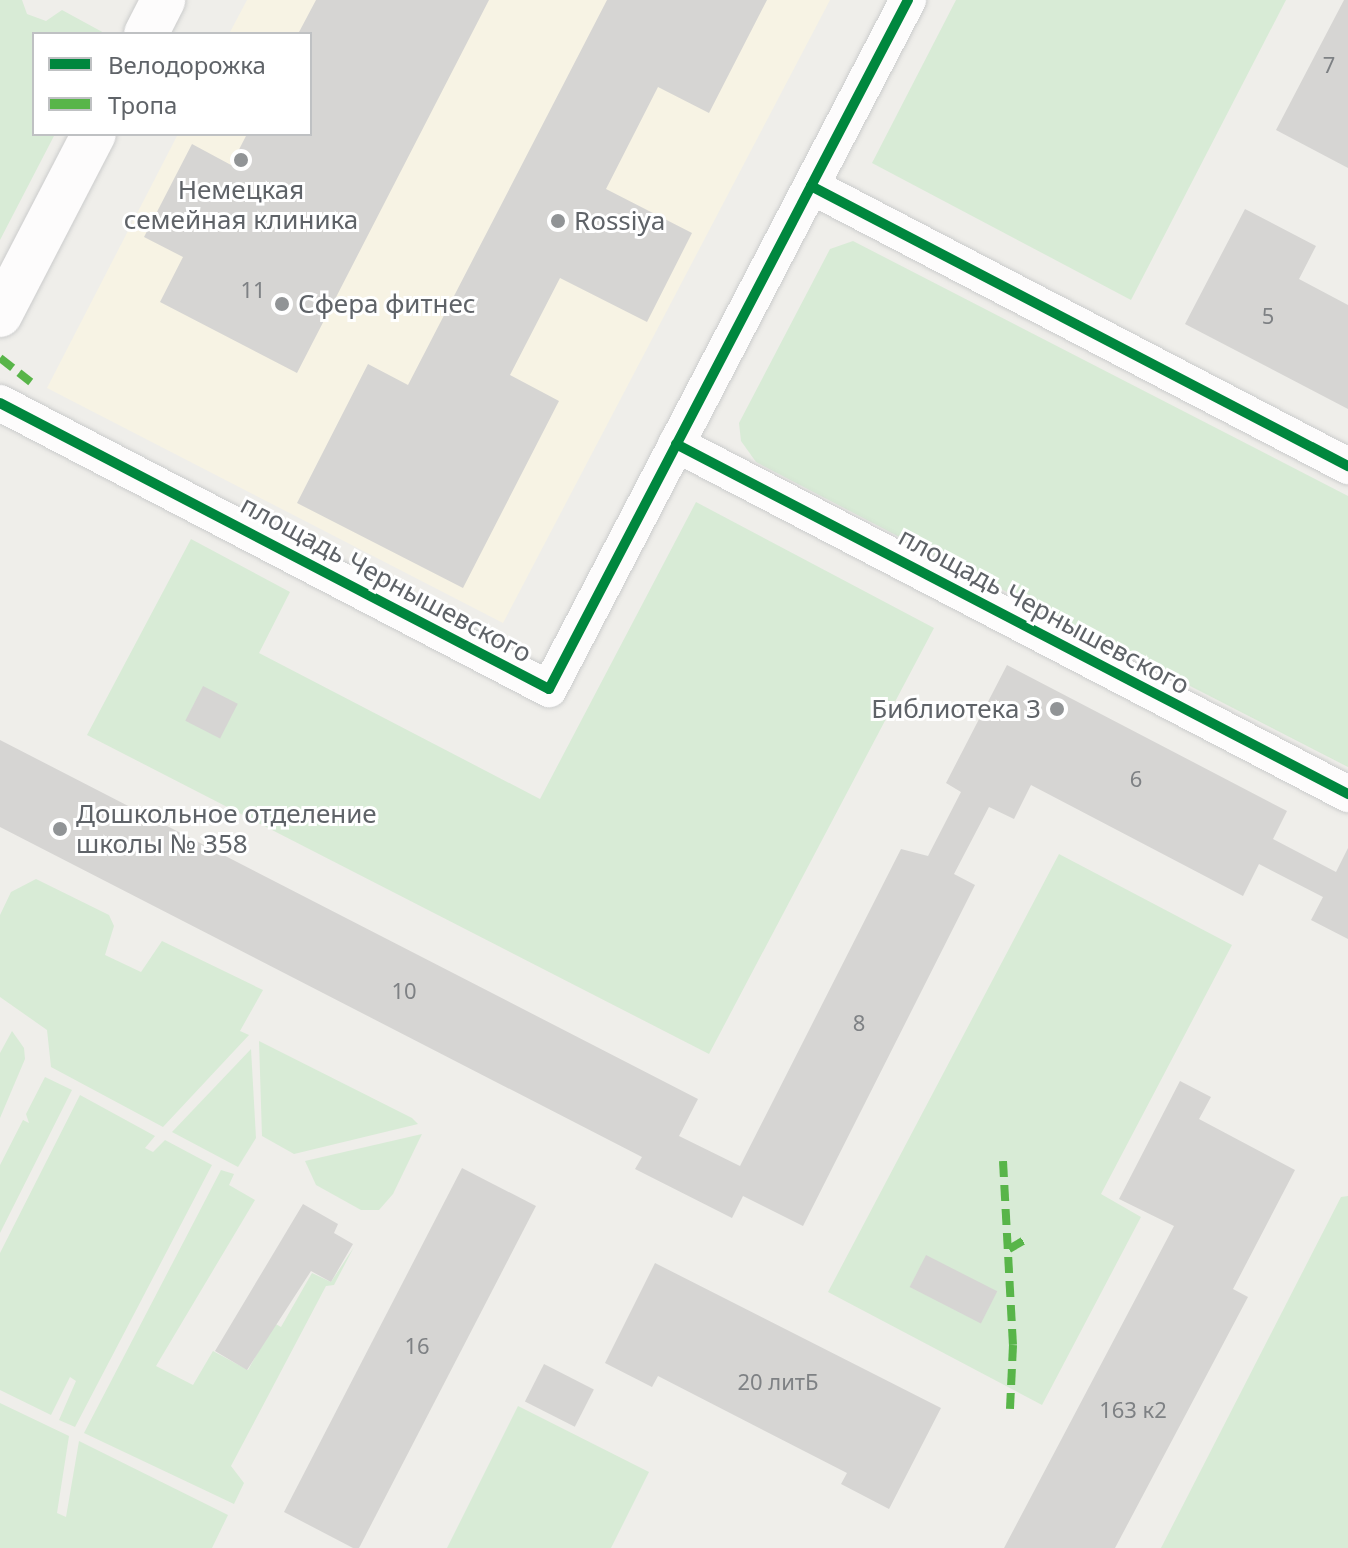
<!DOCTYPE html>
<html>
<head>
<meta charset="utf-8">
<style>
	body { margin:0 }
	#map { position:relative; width:1348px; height:1548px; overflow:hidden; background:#efeeea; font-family:"Noto Sans",sans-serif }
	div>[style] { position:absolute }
	.commercial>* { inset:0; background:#f7f3e4 }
	.green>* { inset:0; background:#d8ebd6 }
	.building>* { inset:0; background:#d6d5d3; transform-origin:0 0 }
	.roads { filter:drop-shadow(0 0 2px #cbcccc) drop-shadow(0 0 2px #cbcccc) }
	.street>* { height:36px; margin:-18px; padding:0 18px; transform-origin:18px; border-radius:18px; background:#fdfcfc }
	.secondary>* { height:44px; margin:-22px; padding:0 22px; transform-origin:22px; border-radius:22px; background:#fdfcfc }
	.quiet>* { height:8px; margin-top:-4px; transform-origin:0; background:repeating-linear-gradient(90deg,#58b549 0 16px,transparent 0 24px) }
	.cycleway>* { height:10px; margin:-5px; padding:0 5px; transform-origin:5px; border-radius:5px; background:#00873e }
	.dots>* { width:22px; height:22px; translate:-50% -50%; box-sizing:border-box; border:4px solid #fff; border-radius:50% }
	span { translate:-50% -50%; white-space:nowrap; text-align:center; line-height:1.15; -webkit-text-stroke:6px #fff; paint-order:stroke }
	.number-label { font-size:22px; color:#7e8184 }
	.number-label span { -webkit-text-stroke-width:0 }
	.poi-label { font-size:26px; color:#5f6368 }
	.left { translate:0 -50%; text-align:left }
	.right { translate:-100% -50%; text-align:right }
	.street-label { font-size:26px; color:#5f6368 }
	.legend { position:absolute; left:32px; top:32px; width:280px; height:104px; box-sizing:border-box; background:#fff; border:2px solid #bfc1c3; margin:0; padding:10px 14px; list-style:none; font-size:24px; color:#5f6368 }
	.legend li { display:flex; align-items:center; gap:16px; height:40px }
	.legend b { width:40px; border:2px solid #bfc1c3 }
</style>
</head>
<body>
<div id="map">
	<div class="commercial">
		<i style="clip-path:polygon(247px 0,830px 0,503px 623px,47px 388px,178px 134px,310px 134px,310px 34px,229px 34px)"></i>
	</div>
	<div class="green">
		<i style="clip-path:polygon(0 0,22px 0,27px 14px,46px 21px,62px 10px,106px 34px,34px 34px,34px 134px,55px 134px,0 240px)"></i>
		<i style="clip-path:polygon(956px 0,1286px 0,1131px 300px,872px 163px)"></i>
		<i style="clip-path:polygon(853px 241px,1348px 496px,1348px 767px,962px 569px,964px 564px,955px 566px,756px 462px,741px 441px,739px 423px,830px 249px)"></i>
		<i style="clip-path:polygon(696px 502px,934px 628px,709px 1054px,87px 735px,191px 539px,290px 592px,259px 653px,540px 799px)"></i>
		<i style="clip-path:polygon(1059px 854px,1232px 945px,1101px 1194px,1141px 1217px,1042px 1405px,828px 1292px)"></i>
		<i style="clip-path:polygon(36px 879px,109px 915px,114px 926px,105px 955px,141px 972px,162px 941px,263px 990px,240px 1031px,249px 1035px,163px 1127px,51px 1067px,47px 1030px,0 997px,0 915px,11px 892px)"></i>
		<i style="clip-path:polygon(12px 1031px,24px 1048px,25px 1059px,0 1118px,0 1053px)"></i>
		<i style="clip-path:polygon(259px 1041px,412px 1118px,418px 1124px,294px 1154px,262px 1136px)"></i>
		<i style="clip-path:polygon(251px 1049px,256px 1138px,238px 1167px,172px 1132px)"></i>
		<i style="clip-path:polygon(45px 1077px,72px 1090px,0 1233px,0 1165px,23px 1120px,29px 1123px,26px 1114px)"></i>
		<i style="clip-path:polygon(80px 1095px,155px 1136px,145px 1148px,153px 1152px,165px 1140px,212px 1165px,75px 1427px,59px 1420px,76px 1381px,70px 1377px,51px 1415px,0 1390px,0 1253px)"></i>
		<i style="clip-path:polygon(422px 1134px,393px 1194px,379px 1210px,361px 1210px,316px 1185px,305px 1161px)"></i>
		<i style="clip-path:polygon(221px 1170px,234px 1174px,229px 1185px,255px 1200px,156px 1366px,193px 1385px,213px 1351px,248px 1370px,274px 1323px,281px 1327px,312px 1273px,331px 1282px,354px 1247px,334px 1285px,326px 1286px,231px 1466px,244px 1483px,234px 1504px,84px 1433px)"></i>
		<i style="clip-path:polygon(1348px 1196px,1348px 1548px,1161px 1548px,1341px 1197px)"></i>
		<i style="clip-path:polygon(0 1403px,69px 1436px,57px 1513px,66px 1517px,79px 1441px,228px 1515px,212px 1548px,0 1548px)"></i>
		<i style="clip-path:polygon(518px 1406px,649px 1472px,611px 1548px,447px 1548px)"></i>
	</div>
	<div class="building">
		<i style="clip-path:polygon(316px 0,489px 0,297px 373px,160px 302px,183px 257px,144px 237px,192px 144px,231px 165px,247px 134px,310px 134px,310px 34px,298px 34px)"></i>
		<i style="clip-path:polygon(607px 0,767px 0,709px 113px,658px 87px,606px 189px,692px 233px,647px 322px,560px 278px,510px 375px,559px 401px,463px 588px,297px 503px,368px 364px,408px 385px)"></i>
		<i style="clip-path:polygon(1344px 0,1348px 0,1348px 168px,1276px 130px)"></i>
		<i style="clip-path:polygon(1245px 209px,1316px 246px,1299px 279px,1348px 305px,1348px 409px,1185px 324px)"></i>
		<i style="clip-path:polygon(1007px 665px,1287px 811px,1273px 839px,1336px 872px,1348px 848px,1348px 939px,1311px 920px,1323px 897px,1259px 864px,1243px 896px,1031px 785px,1014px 819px,989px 807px,954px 874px,975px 885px,803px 1226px,743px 1196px,732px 1218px,635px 1169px,642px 1157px,0 827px,0 740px,698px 1099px,679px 1136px,740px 1166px,901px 849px,928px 856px,961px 792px,946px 783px)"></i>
		<i style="left:203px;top:686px;width:39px;height:39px;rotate:27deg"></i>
		<i style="clip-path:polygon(1180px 1081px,1211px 1097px,1199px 1119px,1295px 1170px,1233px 1289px,1248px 1297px,1115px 1548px,1004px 1548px,1174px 1226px,1119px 1199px)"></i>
		<i style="clip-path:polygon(462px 1168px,536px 1206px,359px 1548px,353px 1548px,284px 1512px)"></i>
		<i style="clip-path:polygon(303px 1204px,338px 1224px,334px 1233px,353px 1244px,331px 1282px,311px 1271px,247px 1370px,215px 1351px)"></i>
		<i style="left:926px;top:1255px;width:80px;height:36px;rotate:27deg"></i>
		<i style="clip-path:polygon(655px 1263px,941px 1408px,889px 1509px,841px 1484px,847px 1473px,658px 1376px,652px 1387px,605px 1363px)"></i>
		<i style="left:544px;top:1364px;width:56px;height:42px;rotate:27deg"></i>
	</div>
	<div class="roads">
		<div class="street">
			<i style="left:811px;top:186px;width:606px;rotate:27.54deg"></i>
			<i style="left:0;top:403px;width:619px;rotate:27.52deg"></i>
			<i style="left:549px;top:689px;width:777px;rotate:-62.48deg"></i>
			<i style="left:676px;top:444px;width:758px;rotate:27.51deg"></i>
		</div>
		<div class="secondary">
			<i style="left:146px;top:34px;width:38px;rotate:-63deg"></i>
			<i style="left:0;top:315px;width:204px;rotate:-62.6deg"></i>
		</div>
	</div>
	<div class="quiet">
		<i style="left:0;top:358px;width:39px;rotate:38deg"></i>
		<i style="left:1003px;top:1161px;width:184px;rotate:86.9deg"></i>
		<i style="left:1013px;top:1345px;width:64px;rotate:92.7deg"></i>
		<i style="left:1009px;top:1249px;width:22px;rotate:-30deg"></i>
	</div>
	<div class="cycleway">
		<i style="left:811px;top:186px;width:606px;rotate:27.54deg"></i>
		<i style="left:0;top:403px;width:619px;rotate:27.52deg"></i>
		<i style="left:549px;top:689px;width:777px;rotate:-62.48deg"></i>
		<i style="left:676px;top:444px;width:758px;rotate:27.51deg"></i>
	</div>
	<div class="dots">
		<i style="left:241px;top:160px;background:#919496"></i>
		<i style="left:558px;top:221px;background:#919496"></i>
		<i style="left:282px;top:304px;background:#919496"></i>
		<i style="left:1057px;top:709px;background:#919496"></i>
		<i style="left:60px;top:829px;background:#919496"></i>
	</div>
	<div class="number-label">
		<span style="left:1329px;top:65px">7</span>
		<span style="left:253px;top:290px">11</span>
		<span style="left:1268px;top:316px">5</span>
		<span style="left:1136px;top:779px">6</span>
		<span style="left:404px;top:991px">10</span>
		<span style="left:859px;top:1023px">8</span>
		<span style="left:417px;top:1346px">16</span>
		<span style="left:778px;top:1382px">20 литБ</span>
		<span style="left:1133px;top:1410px">163 к2</span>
	</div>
	<div class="poi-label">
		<span style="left:241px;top:205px">Немецкая<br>семейная клиника</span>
		<span class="left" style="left:574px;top:221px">Rossiya</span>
		<span class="left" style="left:298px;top:304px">Сфера фитнес</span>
		<span class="right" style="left:1041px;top:709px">Библиотека 3</span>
		<span class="left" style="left:76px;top:829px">Дошкольное отделение<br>школы № 358</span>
	</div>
	<div class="street-label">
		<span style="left:386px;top:579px;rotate:28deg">площадь Чернышевского</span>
		<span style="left:1044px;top:611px;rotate:28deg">площадь Чернышевского</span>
	</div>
	<ul class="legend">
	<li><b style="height:10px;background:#00873e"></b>Велодорожка</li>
	<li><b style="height:10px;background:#58b549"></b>Тропа</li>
	</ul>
</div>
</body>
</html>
